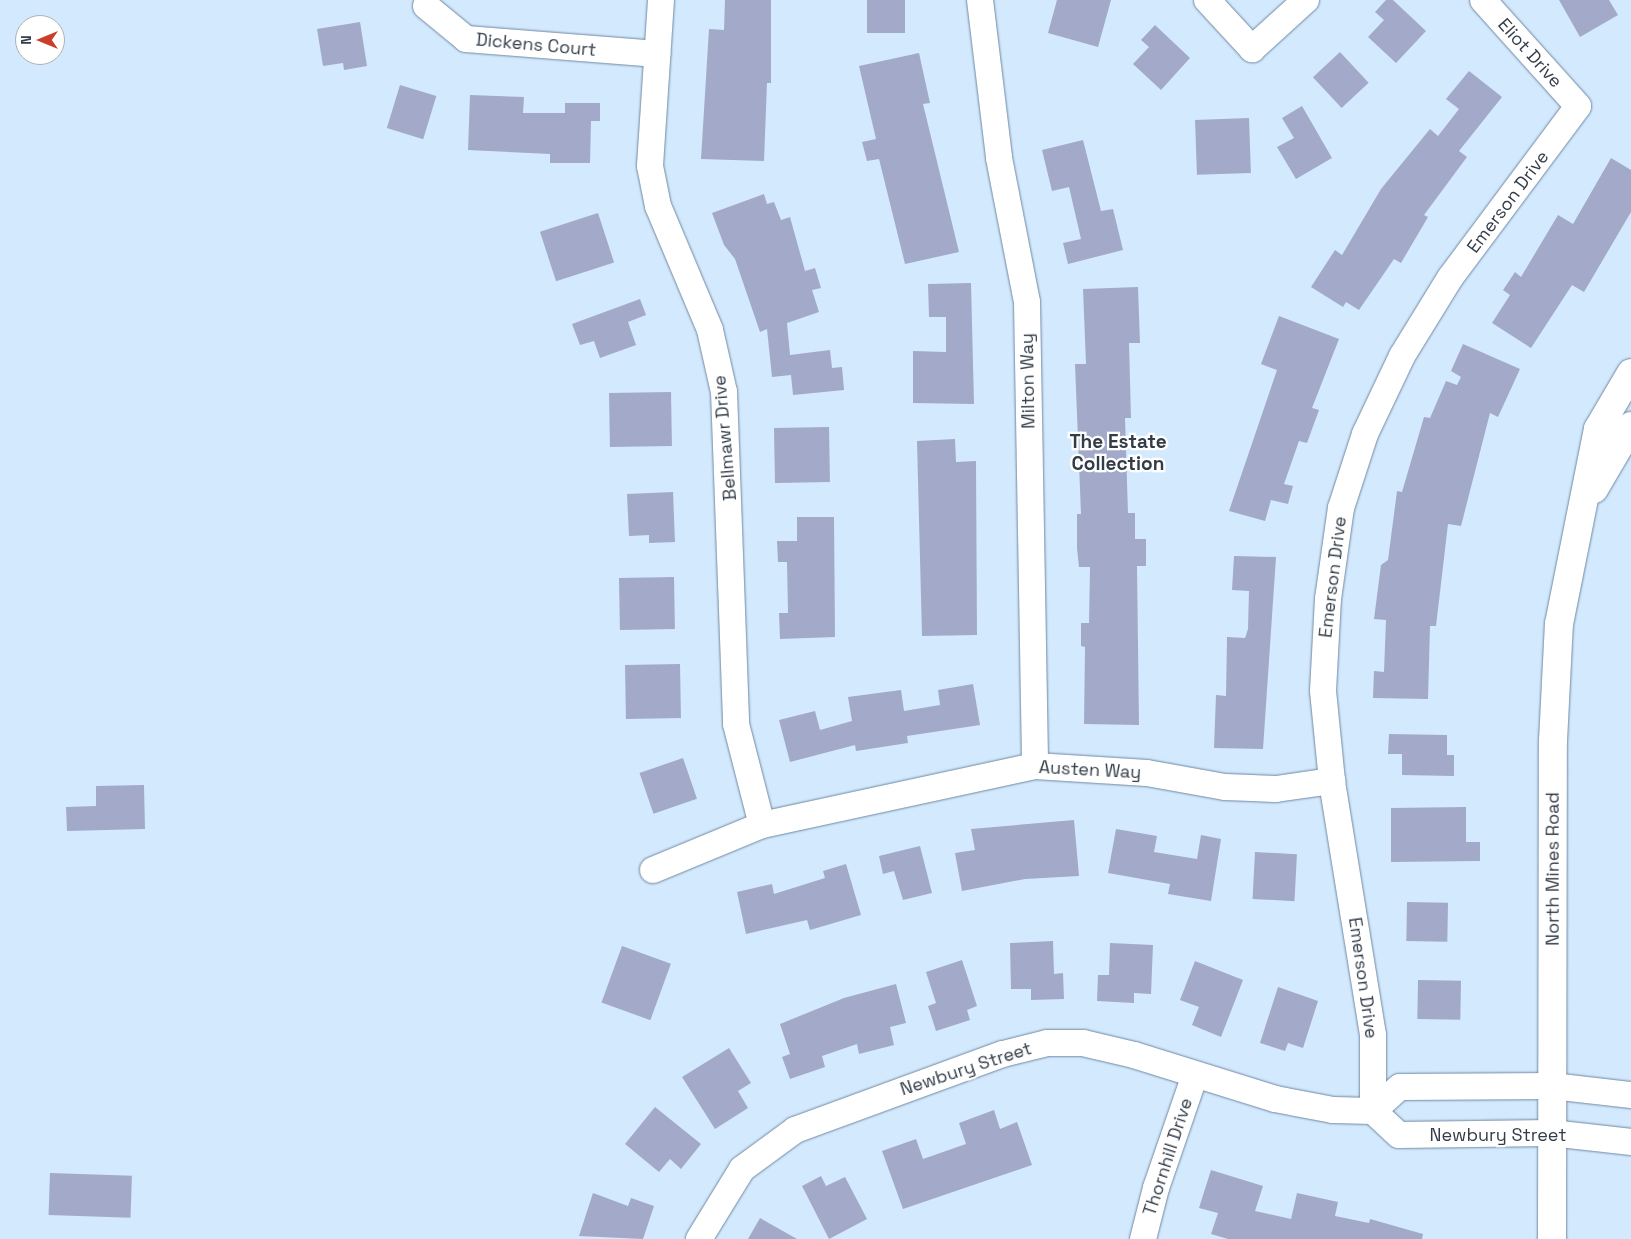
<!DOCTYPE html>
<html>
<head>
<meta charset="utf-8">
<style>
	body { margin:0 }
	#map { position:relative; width:1631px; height:1239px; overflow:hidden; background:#d3e9fe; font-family:"Space Grotesk",sans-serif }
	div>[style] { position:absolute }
	.building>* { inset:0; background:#a3a9c9; transform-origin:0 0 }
	.roads { filter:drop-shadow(0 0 1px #7089a1) drop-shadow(0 0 1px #7089a1) }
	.minor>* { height:26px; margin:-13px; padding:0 13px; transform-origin:13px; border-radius:13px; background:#fff }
	.secondary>* { height:28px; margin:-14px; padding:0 14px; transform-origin:14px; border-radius:14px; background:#fff }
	span { translate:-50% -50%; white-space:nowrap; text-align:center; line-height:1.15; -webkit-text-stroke:4.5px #fff; paint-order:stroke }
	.street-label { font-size:18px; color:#333d48 }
	.neighbourhood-label { font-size:19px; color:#333d48; font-weight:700 }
	.north { position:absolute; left:15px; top:15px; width:50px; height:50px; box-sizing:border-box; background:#fff; border:1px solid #adb1b6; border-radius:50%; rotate:270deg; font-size:14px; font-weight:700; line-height:20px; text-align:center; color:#333d48 }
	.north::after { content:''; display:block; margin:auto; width:18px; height:22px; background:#ca3e2b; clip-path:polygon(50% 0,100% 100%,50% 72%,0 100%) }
</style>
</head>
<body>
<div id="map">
	<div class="building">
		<i style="clip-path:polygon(725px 0,771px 0,771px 83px,767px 83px,764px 161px,701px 159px,709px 29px,724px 30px)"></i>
		<i style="left:867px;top:0;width:38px;height:33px"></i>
		<i style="clip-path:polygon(1057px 0,1111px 0,1098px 47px,1048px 33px)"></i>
		<i style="clip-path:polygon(1386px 0,1393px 0,1426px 31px,1396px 63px,1368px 37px,1384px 20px,1375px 12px)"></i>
		<i style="clip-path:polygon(1559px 0,1609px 0,1618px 15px,1580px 37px)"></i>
		<i style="clip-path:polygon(360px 22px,367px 66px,344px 70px,343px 63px,323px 66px,317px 29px)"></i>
		<i style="clip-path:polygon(1155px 25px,1190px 58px,1161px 90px,1133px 64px,1149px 47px,1141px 40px)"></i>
		<i style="left:1340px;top:52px;width:42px;height:37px;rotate:47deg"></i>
		<i style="clip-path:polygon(919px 53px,930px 103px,923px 104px,959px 252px,905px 264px,879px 159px,867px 161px,862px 142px,876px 139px,859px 66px)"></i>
		<i style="clip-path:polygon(1469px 71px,1502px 97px,1459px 151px,1467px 157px,1424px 215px,1428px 217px,1401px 263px,1394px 259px,1359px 310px,1346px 302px,1343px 307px,1311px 287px,1335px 250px,1342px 255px,1381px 189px,1430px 129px,1438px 136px,1459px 109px,1446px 99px)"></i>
		<i style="left:400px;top:85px;width:38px;height:45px;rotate:17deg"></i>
		<i style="clip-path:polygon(470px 95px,524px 97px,523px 113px,565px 113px,565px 103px,600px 103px,600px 121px,591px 121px,590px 163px,550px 163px,550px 154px,468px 150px)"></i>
		<i style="clip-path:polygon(1302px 106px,1332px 158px,1296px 179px,1277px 147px,1294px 138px,1282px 118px)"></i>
		<i style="left:1249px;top:118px;width:55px;height:54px;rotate:88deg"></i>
		<i style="clip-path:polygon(1083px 140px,1101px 211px,1113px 209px,1123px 250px,1068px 264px,1063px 243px,1081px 239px,1069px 187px,1052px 191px,1042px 150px)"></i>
		<i style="clip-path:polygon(1611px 158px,1631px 170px,1631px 212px,1584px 292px,1572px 285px,1531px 348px,1492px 323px,1510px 295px,1503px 290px,1515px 272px,1521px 277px,1558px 215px,1573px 224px)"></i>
		<i style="clip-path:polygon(764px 194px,767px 204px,774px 202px,781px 220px,790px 217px,805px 271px,815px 268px,821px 288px,812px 290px,819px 312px,787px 323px,790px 355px,830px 350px,832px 368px,842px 367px,844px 390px,793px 395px,791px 375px,772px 377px,767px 329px,760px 332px,735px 259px,724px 245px,712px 213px)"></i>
		<i style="left:598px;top:213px;width:52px;height:61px;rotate:72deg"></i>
		<i style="clip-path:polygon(971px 283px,974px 404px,913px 403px,913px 351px,946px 352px,946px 317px,929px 317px,928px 284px)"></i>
		<i style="clip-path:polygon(1138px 287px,1140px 343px,1129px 343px,1131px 418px,1125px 418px,1128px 513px,1135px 513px,1135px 539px,1146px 539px,1146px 566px,1137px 566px,1139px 725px,1084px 724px,1085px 647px,1081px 646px,1081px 623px,1089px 623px,1090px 567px,1079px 567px,1077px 548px,1077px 514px,1081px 514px,1075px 364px,1086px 364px,1083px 289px)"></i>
		<i style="clip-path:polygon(640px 299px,646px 315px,628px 322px,636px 345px,600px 358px,594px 341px,580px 345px,572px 324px)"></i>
		<i style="clip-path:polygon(1279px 316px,1339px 339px,1312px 408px,1319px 410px,1307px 443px,1299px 441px,1284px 484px,1293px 486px,1288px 504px,1271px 500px,1265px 521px,1229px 511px,1277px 370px,1261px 364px)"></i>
		<i style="clip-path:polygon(1463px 344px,1520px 369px,1498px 417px,1490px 413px,1461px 526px,1448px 524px,1436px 626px,1430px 626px,1428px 699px,1373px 698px,1374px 671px,1384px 672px,1386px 620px,1374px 619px,1381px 565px,1388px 560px,1397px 491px,1402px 492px,1424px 417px,1430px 418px,1446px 381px,1457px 385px,1461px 377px,1451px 371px)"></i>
		<i style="left:671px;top:392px;width:54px;height:62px;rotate:89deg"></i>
		<i style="left:829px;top:427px;width:55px;height:55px;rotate:89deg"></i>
		<i style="clip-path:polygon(955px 439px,956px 462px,976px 461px,977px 635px,922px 636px,917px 441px)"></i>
		<i style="clip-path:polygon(673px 492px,675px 542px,649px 543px,649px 535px,629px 536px,627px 494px)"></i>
		<i style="clip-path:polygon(797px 517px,834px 517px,835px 637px,780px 639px,779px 613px,788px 613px,787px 562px,778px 562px,777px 541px,797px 541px)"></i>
		<i style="clip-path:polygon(1234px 556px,1276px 557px,1263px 749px,1214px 748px,1216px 695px,1226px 696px,1227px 637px,1245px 638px,1248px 629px,1249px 591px,1232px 590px)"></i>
		<i style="left:674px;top:577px;width:52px;height:55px;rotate:89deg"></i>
		<i style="left:680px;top:664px;width:54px;height:55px;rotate:89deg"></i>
		<i style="clip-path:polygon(973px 684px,980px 725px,907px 736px,908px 743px,856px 751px,855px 745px,790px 762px,779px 720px,815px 711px,820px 730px,852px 721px,848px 697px,901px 690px,904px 711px,940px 705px,938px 690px)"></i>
		<i style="clip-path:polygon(1389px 734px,1447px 735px,1447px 755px,1454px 755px,1454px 776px,1402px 775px,1402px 754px,1388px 754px)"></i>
		<i style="left:683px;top:758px;width:43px;height:46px;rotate:71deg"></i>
		<i style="clip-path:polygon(144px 785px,145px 829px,67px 831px,66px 807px,96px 806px,96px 786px)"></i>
		<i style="clip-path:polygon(1466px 807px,1466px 842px,1480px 842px,1480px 861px,1391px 862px,1391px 808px)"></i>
		<i style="clip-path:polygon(1074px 820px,1079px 876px,1025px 879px,962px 891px,955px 853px,975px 850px,971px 829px)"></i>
		<i style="clip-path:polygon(1116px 829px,1157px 836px,1154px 852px,1197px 859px,1201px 835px,1221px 839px,1211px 901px,1168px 894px,1170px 884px,1108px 873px)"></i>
		<i style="clip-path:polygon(920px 846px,932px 893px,903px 900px,894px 871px,883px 874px,879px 856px)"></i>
		<i style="left:1255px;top:852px;width:42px;height:47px;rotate:3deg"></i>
		<i style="clip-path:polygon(846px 864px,861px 915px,810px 930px,807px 920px,746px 934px,737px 892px,772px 884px,774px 894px,825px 878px,823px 871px)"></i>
		<i style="left:1407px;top:902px;width:41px;height:39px;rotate:1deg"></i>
		<i style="clip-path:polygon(1053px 941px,1054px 974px,1063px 973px,1064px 999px,1031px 1000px,1031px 989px,1011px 989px,1010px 943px)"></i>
		<i style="clip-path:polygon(1110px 943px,1153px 945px,1151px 994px,1134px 993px,1134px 1003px,1097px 1001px,1098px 975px,1109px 975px)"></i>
		<i style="left:622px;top:946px;width:52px;height:60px;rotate:20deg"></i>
		<i style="clip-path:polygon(962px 960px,977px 1006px,967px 1010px,970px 1020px,936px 1031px,928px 1006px,936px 1003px,926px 972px)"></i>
		<i style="clip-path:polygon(1195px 961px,1243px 980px,1221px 1037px,1192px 1025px,1199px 1007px,1180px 1000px)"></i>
		<i style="left:1418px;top:980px;width:43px;height:39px;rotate:1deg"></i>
		<i style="clip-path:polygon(896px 984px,906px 1023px,890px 1027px,894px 1045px,859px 1054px,857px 1044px,822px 1056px,825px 1067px,790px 1079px,782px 1057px,790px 1054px,780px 1024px,844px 998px)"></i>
		<i style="clip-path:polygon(1278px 987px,1318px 1001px,1303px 1048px,1288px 1043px,1285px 1051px,1260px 1043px)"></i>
		<i style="clip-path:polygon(729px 1048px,751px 1083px,738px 1091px,748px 1108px,715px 1129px,682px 1077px)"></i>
		<i style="clip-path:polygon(655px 1107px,701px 1144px,681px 1169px,670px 1159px,659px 1172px,625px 1144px)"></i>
		<i style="clip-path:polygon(994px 1110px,1000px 1129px,1017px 1122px,1032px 1165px,903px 1209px,882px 1151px,916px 1139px,923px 1159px,966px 1144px,959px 1123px)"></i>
		<i style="clip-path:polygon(1211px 1170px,1263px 1186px,1255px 1211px,1291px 1219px,1297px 1193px,1338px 1202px,1335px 1216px,1369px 1223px,1370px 1219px,1423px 1234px,1422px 1239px,1228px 1239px,1211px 1234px,1218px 1213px,1199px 1208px)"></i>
		<i style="left:50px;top:1173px;width:82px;height:42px;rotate:2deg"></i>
		<i style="clip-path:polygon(821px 1176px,826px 1186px,845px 1177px,867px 1219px,829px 1239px,802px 1186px)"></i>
		<i style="clip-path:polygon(593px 1193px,628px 1206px,631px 1198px,654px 1206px,643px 1239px,579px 1236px)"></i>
		<i style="clip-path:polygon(760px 1218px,797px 1239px,748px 1239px)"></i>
	</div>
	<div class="roads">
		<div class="minor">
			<i style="left:661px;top:0;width:166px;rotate:93.8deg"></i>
			<i style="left:650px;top:166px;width:41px;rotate:78.7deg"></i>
			<i style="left:658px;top:206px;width:134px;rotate:67.2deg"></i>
			<i style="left:710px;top:330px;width:64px;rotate:77.3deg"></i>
			<i style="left:724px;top:392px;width:332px;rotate:87.9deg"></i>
			<i style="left:736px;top:724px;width:104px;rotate:75.6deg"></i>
			<i style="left:980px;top:0;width:159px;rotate:83.1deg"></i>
			<i style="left:999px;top:158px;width:147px;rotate:79deg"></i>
			<i style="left:1027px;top:302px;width:464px;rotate:89deg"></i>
			<i style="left:1207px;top:0;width:67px;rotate:47.4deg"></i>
			<i style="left:1252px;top:49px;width:73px;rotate:-42.2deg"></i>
			<i style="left:426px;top:6px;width:52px;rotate:39.5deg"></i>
			<i style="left:466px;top:39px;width:192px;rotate:4.5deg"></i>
			<i style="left:653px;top:870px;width:118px;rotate:-22.4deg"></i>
			<i style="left:762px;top:825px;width:279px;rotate:-12.2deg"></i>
			<i style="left:1035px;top:766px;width:112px;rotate:3.6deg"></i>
			<i style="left:1147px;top:773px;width:79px;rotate:10.2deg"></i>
			<i style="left:1225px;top:787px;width:51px;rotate:2.2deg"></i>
			<i style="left:1276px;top:789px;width:57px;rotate:-8.1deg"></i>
			<i style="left:1373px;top:1111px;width:76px;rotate:-90deg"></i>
			<i style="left:1373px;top:1035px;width:257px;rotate:-99.2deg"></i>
			<i style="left:1332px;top:781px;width:90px;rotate:-95.7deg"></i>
			<i style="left:1323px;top:691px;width:92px;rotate:-86.9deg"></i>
			<i style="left:1328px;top:599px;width:92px;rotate:-81.9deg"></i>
			<i style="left:1341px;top:508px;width:78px;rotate:-72deg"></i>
			<i style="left:1365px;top:434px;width:86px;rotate:-64.6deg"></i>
			<i style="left:1402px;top:356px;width:92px;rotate:-58.4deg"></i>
			<i style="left:1450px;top:278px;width:214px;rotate:-53.3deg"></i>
			<i style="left:1578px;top:106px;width:142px;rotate:-131.9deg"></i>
			<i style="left:1373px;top:1111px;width:36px;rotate:-42deg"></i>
			<i style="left:1400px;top:1087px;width:152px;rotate:-0.4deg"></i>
			<i style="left:1552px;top:1086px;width:80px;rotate:6.5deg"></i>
			<i style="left:699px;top:1239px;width:82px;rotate:-58.4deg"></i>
			<i style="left:742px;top:1169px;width:66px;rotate:-36.3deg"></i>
			<i style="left:795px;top:1130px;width:221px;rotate:-20.1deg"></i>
			<i style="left:1003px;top:1054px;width:45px;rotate:-14deg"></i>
			<i style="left:1047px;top:1043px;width:36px"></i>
			<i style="left:1083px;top:1043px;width:52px;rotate:13.2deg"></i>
			<i style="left:1134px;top:1055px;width:148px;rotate:17.3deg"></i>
			<i style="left:1275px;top:1099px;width:59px;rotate:10.7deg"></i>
			<i style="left:1333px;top:1110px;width:40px;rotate:1.4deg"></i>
			<i style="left:1373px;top:1111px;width:35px;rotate:43deg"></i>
			<i style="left:1399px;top:1135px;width:152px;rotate:-0.8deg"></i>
			<i style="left:1551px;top:1133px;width:81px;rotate:6.4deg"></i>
			<i style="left:1143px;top:1239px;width:53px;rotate:-75.7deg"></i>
			<i style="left:1156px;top:1188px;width:120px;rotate:-71deg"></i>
		</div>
		<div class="secondary">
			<i style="left:1594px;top:489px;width:73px;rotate:-59.6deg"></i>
			<i style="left:1552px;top:1239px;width:498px;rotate:-89.9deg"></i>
			<i style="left:1553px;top:741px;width:117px;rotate:-87.1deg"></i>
			<i style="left:1559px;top:624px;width:199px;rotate:-78.7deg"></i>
			<i style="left:1598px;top:429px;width:65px;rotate:-59.5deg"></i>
		</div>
	</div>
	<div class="street-label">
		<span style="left:536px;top:45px;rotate:5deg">Dickens Court</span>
		<span style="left:1530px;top:53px;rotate:48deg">Eliot Drive</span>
		<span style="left:1508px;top:202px;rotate:-53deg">Emerson Drive</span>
		<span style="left:1028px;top:381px;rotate:-91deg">Milton Way</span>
		<span style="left:725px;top:438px;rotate:-95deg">Bellmawr Drive</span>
		<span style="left:1333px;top:577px;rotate:-83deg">Emerson Drive</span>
		<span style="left:1090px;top:770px;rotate:3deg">Austen Way</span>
		<span style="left:1553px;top:869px;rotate:-90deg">North Mines Road</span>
		<span style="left:1363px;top:978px;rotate:82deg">Emerson Drive</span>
		<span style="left:966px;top:1069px;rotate:-18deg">Newbury Street</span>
		<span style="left:1498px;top:1135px">Newbury Street</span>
		<span style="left:1168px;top:1157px;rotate:-72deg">Thornhill Drive</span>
	</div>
	<div class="neighbourhood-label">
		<span style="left:1118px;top:453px">The Estate<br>Collection</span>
	</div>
	<div class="north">N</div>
</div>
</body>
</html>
